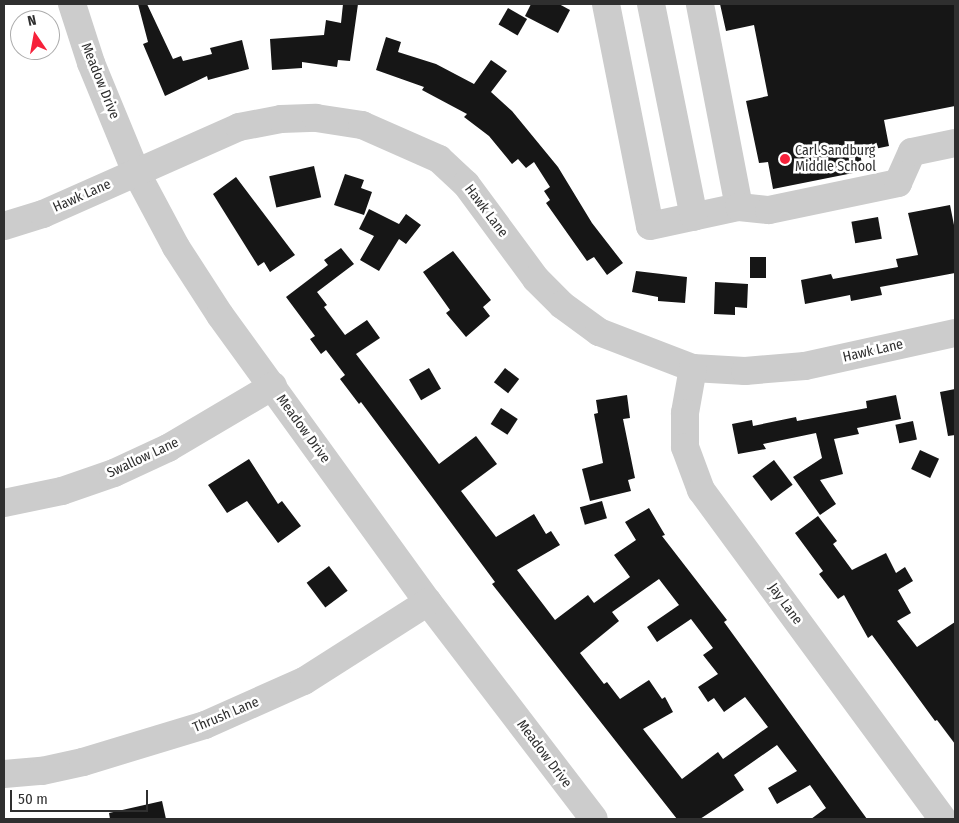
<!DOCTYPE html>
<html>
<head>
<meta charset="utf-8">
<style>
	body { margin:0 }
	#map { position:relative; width:959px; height:823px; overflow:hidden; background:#fff; font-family:"Fira Sans Condensed",sans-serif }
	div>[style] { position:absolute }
	.building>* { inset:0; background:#161616; transform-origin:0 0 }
	.minor>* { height:28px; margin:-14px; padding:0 14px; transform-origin:14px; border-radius:14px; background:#ccc }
	.dots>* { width:14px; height:14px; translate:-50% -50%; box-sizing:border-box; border:2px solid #fff; border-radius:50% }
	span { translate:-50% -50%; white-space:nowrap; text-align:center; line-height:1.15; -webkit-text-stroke:5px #fff; paint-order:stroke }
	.street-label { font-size:14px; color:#2f2f2f }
	.poi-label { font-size:14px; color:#2f2f2f }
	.left { translate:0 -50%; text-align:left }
	.frame { position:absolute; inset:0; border:5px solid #2f2f2f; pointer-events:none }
	.north { position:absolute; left:10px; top:10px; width:50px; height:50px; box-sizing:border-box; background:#fff; border:1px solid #acacac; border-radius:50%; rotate:348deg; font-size:14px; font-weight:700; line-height:20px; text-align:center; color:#2f2f2f }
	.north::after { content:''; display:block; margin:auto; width:18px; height:22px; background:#f6213a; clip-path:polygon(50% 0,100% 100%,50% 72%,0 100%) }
	.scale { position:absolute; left:10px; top:790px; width:138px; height:22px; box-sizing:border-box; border:2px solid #2f2f2f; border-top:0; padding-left:6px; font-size:15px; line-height:18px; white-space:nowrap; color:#2f2f2f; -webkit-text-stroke:4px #fff; paint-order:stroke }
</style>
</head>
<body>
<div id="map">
	<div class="building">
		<i style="clip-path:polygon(138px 4px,147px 4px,173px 59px,181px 56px,183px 61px,212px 54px,210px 48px,242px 40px,249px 69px,208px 80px,207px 76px,165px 96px,143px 44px,148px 42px)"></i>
		<i style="clip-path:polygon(343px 4px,358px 4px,350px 61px,338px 60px,337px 67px,302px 62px,302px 68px,272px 70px,270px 39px,324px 35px,326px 20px,341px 23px)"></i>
		<i style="clip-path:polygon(531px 4px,559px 4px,570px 10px,558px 33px,525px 16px)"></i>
		<i style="clip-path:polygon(720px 4px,955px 4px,955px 106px,884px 120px,889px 146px,860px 152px,863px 171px,773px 189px,768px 162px,759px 163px,746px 101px,768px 96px,754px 25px,726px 31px)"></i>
		<i style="left:508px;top:8px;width:22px;height:19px;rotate:30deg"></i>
		<i style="clip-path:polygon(386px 37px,401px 42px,398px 52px,436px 64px,474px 84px,491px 60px,507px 71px,491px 92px,512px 111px,558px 167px,592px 223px,623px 263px,607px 275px,594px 257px,587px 261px,546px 203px,550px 200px,544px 191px,550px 187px,534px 162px,526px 168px,518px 159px,512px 164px,489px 136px,464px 117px,467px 114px,422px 90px,424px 87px,376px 70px)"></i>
		<i style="left:314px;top:166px;width:32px;height:46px;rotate:77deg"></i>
		<i style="clip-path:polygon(345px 174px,364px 180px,361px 188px,372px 192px,364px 215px,334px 205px)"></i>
		<i style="clip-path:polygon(236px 177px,295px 255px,270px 272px,264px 262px,258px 266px,213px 194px)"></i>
		<i style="clip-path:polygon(950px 205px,955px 230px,955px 273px,880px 287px,882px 295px,851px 301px,850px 295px,805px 304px,801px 280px,831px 274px,833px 279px,898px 267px,896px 259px,918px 255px,908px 213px)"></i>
		<i style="clip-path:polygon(369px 209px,399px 224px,406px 214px,421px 225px,406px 244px,399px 239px,379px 271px,360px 260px,374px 236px,359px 229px)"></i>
		<i style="left:878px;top:217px;width:22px;height:27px;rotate:80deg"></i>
		<i style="clip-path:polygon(evenodd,341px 248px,354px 264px,317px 292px,327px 305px,324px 307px,345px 335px,367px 320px,380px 338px,356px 354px,439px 464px,476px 436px,497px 464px,461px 491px,496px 537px,534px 514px,546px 534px,551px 531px,560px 545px,517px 570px,555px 620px,588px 595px,594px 603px,630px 577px,614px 555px,636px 540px,625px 522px,649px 508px,665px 535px,662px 536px,727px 620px,724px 622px,867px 819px,811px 819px,826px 808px,810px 785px,777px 804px,768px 788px,797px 771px,777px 745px,734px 775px,744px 790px,700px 819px,677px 819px,492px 584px,495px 582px,435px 501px,361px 402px,359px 404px,340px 379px,345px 375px,326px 350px,321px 354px,310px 339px,315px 336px,286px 297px,328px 265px,324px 260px,341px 248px,659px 579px,679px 605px,647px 627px,657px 642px,691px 619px,713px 648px,703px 655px,718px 674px,698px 687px,708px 702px,714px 698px,724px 712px,745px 697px,768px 727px,723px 759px,718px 752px,682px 779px,643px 729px,673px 712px,665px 697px,662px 699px,649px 680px,620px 699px,607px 682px,604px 684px,580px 653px,619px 621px,612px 612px,659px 579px)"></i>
		<i style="clip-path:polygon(453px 251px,491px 300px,483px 307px,490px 316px,466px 337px,446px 313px,450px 310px,423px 272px)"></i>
		<i style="left:750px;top:257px;width:16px;height:21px"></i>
		<i style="clip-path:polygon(636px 271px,687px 277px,685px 303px,658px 301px,658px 297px,632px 292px)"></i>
		<i style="clip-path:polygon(715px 282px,748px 284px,747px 308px,735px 307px,735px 315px,714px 314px)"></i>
		<i style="left:429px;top:368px;width:24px;height:23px;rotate:60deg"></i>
		<i style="left:505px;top:368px;width:18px;height:18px;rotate:38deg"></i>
		<i style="clip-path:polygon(955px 389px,955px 435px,948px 436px,940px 392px)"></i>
		<i style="clip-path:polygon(627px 395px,630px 418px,623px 419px,635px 478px,628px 480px,631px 491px,590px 501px,582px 469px,603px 463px,594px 414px,598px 413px,596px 400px)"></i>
		<i style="clip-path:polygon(896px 395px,901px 419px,857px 428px,859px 434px,834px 439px,843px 474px,820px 480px,836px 504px,820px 515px,793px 477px,822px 458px,816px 433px,763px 444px,766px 449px,738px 454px,732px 424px,752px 420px,753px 426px,796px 417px,797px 421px,867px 408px,866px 401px)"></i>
		<i style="left:501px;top:408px;width:20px;height:19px;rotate:33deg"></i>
		<i style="left:913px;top:421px;width:19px;height:18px;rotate:78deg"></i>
		<i style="left:920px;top:450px;width:21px;height:21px;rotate:25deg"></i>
		<i style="clip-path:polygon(249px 459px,278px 504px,282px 501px,301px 526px,278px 543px,247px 501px,227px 513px,208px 485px)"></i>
		<i style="left:774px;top:460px;width:31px;height:27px;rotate:53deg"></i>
		<i style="left:602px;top:501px;width:18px;height:23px;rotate:74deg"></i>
		<i style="clip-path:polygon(818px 516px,837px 541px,833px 544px,852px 570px,886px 553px,896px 573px,905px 567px,913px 581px,898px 590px,911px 613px,897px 621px,917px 647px,955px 622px,955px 744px,937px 720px,935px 721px,872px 635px,868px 638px,844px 595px,838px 599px,819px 574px,823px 571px,795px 533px)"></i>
		<i style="left:329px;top:566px;width:31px;height:28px;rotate:53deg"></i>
		<i style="clip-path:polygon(162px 801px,166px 819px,110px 819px,109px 813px)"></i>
	</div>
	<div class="minor">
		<i style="left:72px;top:4px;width:62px;rotate:72.1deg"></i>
		<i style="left:91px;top:63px;width:118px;rotate:67.6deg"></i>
		<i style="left:136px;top:172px;width:85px;rotate:61.9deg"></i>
		<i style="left:176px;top:247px;width:81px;rotate:57.1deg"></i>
		<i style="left:220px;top:315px;width:354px;rotate:54.1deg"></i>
		<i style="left:428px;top:602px;width:273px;rotate:52.6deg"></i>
		<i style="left:606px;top:4px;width:226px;rotate:78.8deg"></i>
		<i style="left:650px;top:226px;width:91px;rotate:-12.1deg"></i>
		<i style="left:739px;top:207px;width:207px;rotate:-100.9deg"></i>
		<i style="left:651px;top:4px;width:217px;rotate:78.6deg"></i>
		<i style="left:739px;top:207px;width:30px;rotate:6deg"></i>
		<i style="left:769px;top:210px;width:132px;rotate:-11.8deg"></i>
		<i style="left:898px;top:183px;width:34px;rotate:-66deg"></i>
		<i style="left:912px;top:152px;width:44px;rotate:-11.8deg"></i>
		<i style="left:4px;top:226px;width:41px;rotate:-17.1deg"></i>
		<i style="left:43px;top:214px;width:214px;rotate:-23.9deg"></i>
		<i style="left:239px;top:127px;width:43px;rotate:-10.8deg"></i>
		<i style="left:281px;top:119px;width:35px;rotate:-2deg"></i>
		<i style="left:316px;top:118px;width:47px;rotate:8.7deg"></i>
		<i style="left:362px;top:125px;width:84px;rotate:23.8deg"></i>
		<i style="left:439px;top:159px;width:37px;rotate:43deg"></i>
		<i style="left:466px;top:184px;width:118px;rotate:53.6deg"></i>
		<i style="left:536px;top:279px;width:37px;rotate:45deg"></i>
		<i style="left:562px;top:305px;width:46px;rotate:36.1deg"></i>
		<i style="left:599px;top:332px;width:101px;rotate:21deg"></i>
		<i style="left:693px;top:368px;width:52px;rotate:3.3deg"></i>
		<i style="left:745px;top:371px;width:60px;rotate:-4.8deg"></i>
		<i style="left:805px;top:366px;width:154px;rotate:-12.4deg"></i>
		<i style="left:693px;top:368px;width:46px;rotate:100.1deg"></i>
		<i style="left:685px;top:413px;width:34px;rotate:90deg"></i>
		<i style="left:685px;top:447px;width:46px;rotate:69.6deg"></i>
		<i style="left:701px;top:490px;width:408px;rotate:53.7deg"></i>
		<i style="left:4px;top:503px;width:59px;rotate:-11.7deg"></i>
		<i style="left:62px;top:491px;width:55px;rotate:-19.1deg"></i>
		<i style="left:114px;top:473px;width:60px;rotate:-24.8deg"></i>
		<i style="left:168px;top:448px;width:122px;rotate:-30.6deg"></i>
		<i style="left:4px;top:774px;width:38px;rotate:-5deg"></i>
		<i style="left:42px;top:771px;width:42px;rotate:-12.4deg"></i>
		<i style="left:83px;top:762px;width:127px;rotate:-16.9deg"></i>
		<i style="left:205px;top:725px;width:108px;rotate:-24deg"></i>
		<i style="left:304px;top:681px;width:147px;rotate:-32.5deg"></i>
	</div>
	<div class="dots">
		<i style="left:785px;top:159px;background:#f6213a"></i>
	</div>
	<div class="street-label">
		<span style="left:100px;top:81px;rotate:68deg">Meadow Drive</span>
		<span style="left:82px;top:196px;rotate:-24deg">Hawk Lane</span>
		<span style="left:486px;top:211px;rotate:53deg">Hawk Lane</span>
		<span style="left:873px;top:351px;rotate:-13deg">Hawk Lane</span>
		<span style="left:303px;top:429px;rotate:54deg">Meadow Drive</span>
		<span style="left:143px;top:458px;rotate:-25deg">Swallow Lane</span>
		<span style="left:785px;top:604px;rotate:54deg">Jay Lane</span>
		<span style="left:226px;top:715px;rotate:-23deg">Thrush Lane</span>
		<span style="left:544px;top:754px;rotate:53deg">Meadow Drive</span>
	</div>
	<div class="poi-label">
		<span class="left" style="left:795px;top:159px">Carl Sandburg<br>Middle School</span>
	</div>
	<div class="frame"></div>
	<div class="north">N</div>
	<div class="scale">50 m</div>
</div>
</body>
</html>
